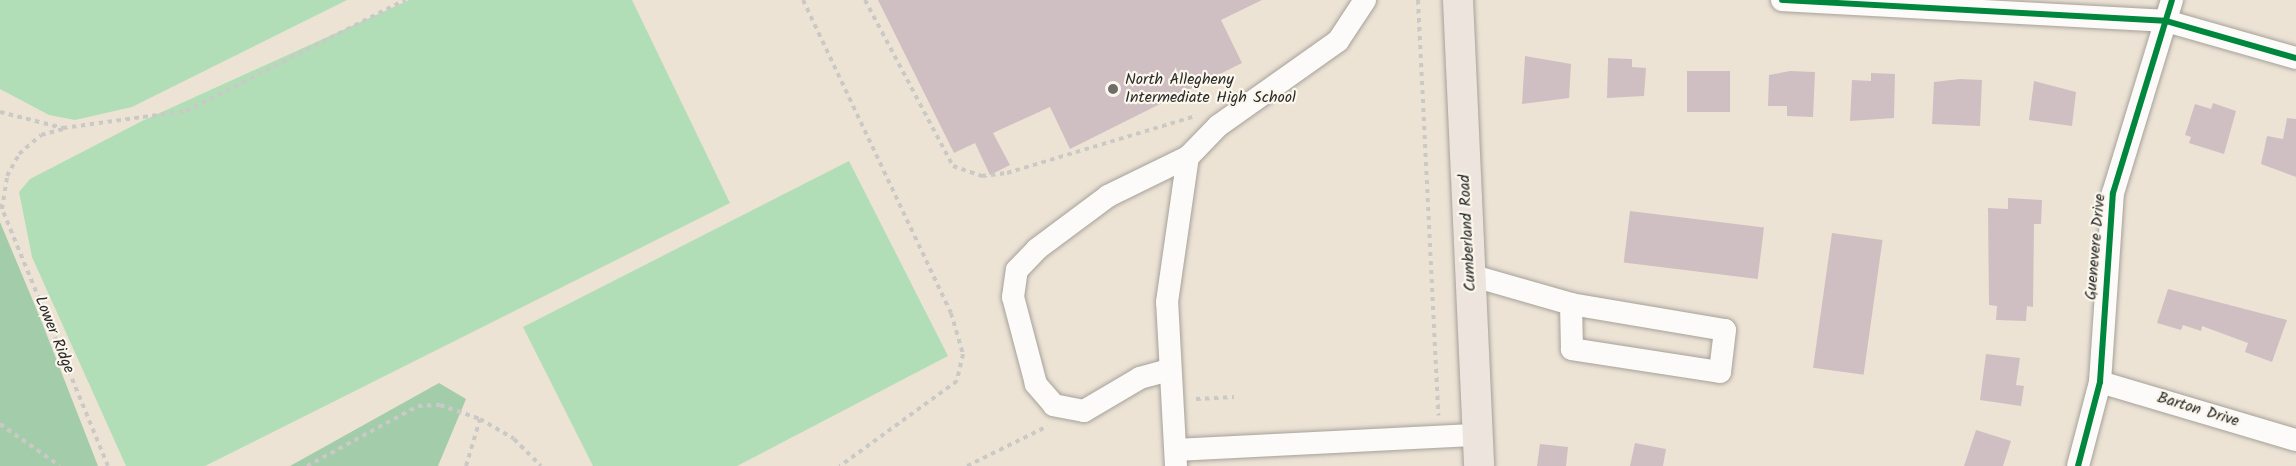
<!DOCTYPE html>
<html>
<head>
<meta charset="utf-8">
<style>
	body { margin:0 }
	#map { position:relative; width:2296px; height:466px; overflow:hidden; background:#ece3d5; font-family:Kalam,sans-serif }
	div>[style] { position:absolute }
	.green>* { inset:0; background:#b1deb7 }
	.forest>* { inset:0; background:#a3ccaa }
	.building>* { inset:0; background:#cfbfc3; transform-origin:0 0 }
	.path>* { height:4px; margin-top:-2px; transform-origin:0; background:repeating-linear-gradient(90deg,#cbc9c6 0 4.5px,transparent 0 9px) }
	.roads { filter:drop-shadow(0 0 2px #a6a199) drop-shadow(0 0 2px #a6a199) }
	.minor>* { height:22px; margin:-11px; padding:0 11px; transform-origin:11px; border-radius:11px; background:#fcfbf9 }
	.major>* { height:30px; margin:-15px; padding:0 15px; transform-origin:15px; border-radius:15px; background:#ede5dd }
	.cycleway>* { height:6px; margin:-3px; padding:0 3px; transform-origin:3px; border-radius:3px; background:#00873e }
	.dots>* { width:16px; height:16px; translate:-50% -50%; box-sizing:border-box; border:3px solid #fbf7ec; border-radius:50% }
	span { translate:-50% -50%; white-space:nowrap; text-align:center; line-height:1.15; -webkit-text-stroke:4.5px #fbf7ec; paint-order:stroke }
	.poi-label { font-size:16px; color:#2b2b2b }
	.left { translate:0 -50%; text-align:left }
	.street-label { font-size:16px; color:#2b2b2b }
</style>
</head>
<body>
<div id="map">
	<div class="green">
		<i style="clip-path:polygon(0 0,347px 0,132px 107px,75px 120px,49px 115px,0 89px)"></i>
		<i style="clip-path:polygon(409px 0,632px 0,730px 203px,205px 466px,126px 466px,32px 257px,19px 192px,30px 179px,142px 121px)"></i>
		<i style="clip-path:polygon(849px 161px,948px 356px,737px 466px,593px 466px,523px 327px)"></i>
	</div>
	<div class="forest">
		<i style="clip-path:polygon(0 222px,41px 320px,98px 466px,0 466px)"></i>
		<i style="clip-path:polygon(439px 383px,466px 399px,438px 466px,290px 466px)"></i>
	</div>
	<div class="building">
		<i style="clip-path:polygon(878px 0,1262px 0,1221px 20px,1242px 63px,1070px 149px,1050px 107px,993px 133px,1010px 165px,990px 175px,975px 143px,954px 153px)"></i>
		<i style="clip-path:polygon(1525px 56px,1571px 64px,1569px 98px,1522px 104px)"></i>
		<i style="clip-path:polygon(1608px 58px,1632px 59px,1632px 67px,1646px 68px,1644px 96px,1607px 98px)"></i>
		<i style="left:1687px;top:71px;width:43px;height:41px"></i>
		<i style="clip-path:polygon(1790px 71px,1815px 72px,1813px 117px,1787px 116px,1787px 106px,1768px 106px,1769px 75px)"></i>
		<i style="clip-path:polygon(1871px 73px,1895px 74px,1894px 118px,1850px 121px,1852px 80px,1871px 81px)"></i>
		<i style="clip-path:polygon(1960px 79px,1982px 80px,1980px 126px,1932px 124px,1934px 82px)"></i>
		<i style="clip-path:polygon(2034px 81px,2076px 92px,2072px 126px,2029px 120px)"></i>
		<i style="clip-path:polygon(2213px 103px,2236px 111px,2224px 154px,2189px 143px,2191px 137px,2185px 135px,2195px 104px,2211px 109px)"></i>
		<i style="clip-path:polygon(2287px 118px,2296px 119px,2296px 177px,2261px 164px,2267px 136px,2283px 139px)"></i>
		<i style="clip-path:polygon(2008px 198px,2042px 200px,2041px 224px,2034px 224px,2033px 307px,2027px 306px,2026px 321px,1996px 320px,1997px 306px,1989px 305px,1988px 208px,2008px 209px)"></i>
		<i style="left:1630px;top:211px;width:135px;height:52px;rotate:7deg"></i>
		<i style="left:1832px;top:233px;width:51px;height:136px;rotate:8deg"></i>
		<i style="clip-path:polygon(2168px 289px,2287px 320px,2272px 362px,2245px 352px,2248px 343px,2202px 326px,2201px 331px,2183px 325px,2181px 330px,2157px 323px)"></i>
		<i style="clip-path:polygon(1986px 354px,2020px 358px,2016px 385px,2024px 386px,2021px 406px,1980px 400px)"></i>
		<i style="clip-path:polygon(1976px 430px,2011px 441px,2003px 466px,1964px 466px)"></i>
		<i style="clip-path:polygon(1635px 443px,1666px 449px,1663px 466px,1630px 466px)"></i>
		<i style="clip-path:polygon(1540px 444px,1568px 447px,1566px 466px,1537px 466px)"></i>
	</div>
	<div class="path">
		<i style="left:803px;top:0;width:346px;rotate:64.7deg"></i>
		<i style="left:951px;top:313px;width:43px;rotate:73.7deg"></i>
		<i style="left:963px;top:354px;width:28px;rotate:103deg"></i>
		<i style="left:957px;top:381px;width:145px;rotate:144deg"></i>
		<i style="left:865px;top:0;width:188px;rotate:62.1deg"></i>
		<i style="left:953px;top:166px;width:31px;rotate:19deg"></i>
		<i style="left:982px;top:176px;width:25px;rotate:-7deg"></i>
		<i style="left:1007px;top:173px;width:194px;rotate:-16.8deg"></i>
		<i style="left:1418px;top:0;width:416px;rotate:87.2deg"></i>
		<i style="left:0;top:112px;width:65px;rotate:14.3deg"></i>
		<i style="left:63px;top:128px;width:124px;rotate:-7.9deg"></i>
		<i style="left:186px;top:111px;width:246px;rotate:-26.9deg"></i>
		<i style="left:0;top:204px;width:283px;rotate:67.6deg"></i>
		<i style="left:2px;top:209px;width:33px;rotate:-81deg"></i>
		<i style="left:7px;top:176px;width:25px;rotate:-61deg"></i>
		<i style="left:19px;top:154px;width:29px;rotate:-41deg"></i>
		<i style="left:41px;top:135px;width:23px;rotate:-15deg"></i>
		<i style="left:1196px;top:399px;width:38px;rotate:-3deg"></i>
		<i style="left:0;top:424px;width:73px;rotate:35deg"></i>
		<i style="left:307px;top:466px;width:126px;rotate:-28.4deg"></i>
		<i style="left:418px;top:406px;width:22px;rotate:-3deg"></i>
		<i style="left:440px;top:405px;width:42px;rotate:19.3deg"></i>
		<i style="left:466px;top:466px;width:49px;rotate:-73.4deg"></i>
		<i style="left:480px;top:419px;width:39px;rotate:30deg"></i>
		<i style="left:514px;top:439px;width:38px;rotate:45deg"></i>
		<i style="left:967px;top:466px;width:90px;rotate:-26.3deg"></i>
	</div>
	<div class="roads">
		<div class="minor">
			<i style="left:1782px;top:0;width:385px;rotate:3.1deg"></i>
			<i style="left:2166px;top:21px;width:135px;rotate:15.9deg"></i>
			<i style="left:1470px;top:275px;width:105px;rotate:16deg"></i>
			<i style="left:1571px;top:304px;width:156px;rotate:9.6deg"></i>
			<i style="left:1725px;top:330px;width:42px;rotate:96.8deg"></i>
			<i style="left:1720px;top:372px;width:150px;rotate:-171.2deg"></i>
			<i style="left:1572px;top:349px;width:45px;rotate:-91.3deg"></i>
			<i style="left:1169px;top:370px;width:30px;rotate:165deg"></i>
			<i style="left:1140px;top:378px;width:65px;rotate:149.5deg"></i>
			<i style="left:1084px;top:411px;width:31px;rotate:-169deg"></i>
			<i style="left:1054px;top:405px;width:28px;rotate:-131deg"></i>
			<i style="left:1036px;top:384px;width:90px;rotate:-104.8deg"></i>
			<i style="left:1013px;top:297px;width:27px;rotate:-82deg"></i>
			<i style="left:1017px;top:270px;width:29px;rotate:-46deg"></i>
			<i style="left:1037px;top:249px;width:89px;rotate:-36.7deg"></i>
			<i style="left:1108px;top:196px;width:89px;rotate:-26deg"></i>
			<i style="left:2100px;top:382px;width:204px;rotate:16.5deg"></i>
			<i style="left:1176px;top:450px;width:301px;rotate:-2.9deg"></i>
			<i style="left:1176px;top:466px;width:164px;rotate:-93.1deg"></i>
			<i style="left:1167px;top:302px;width:147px;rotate:-81.8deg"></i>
			<i style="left:1188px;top:157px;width:43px;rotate:-45.9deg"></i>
			<i style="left:1218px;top:126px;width:147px;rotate:-35.3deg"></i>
			<i style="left:1338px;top:41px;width:49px;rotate:-56.6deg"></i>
			<i style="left:2078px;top:466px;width:87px;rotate:-75.3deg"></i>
			<i style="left:2100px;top:382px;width:189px;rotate:-86.1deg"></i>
			<i style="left:2113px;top:193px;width:202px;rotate:-73deg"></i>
		</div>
		<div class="major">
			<i style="left:1458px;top:0;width:466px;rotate:87.4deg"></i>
		</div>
	</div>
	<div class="cycleway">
		<i style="left:1782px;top:0;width:385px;rotate:3.1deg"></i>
		<i style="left:2166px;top:21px;width:135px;rotate:15.9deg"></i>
		<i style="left:2078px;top:466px;width:87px;rotate:-75.3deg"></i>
		<i style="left:2100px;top:382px;width:189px;rotate:-86.1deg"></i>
		<i style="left:2113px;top:193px;width:202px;rotate:-73deg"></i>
	</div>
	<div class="dots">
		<i style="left:1113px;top:89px;background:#6f6b66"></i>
	</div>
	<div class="poi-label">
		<span class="left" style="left:1125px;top:89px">North Allegheny<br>Intermediate High School</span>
	</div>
	<div class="street-label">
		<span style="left:1468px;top:233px;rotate:-93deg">Cumberland Road</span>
		<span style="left:2096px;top:247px;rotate:-85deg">Guenevere Drive</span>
		<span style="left:54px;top:335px;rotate:68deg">Lower Ridge</span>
		<span style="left:2198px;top:410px;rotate:17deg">Barton Drive</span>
	</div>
</div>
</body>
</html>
